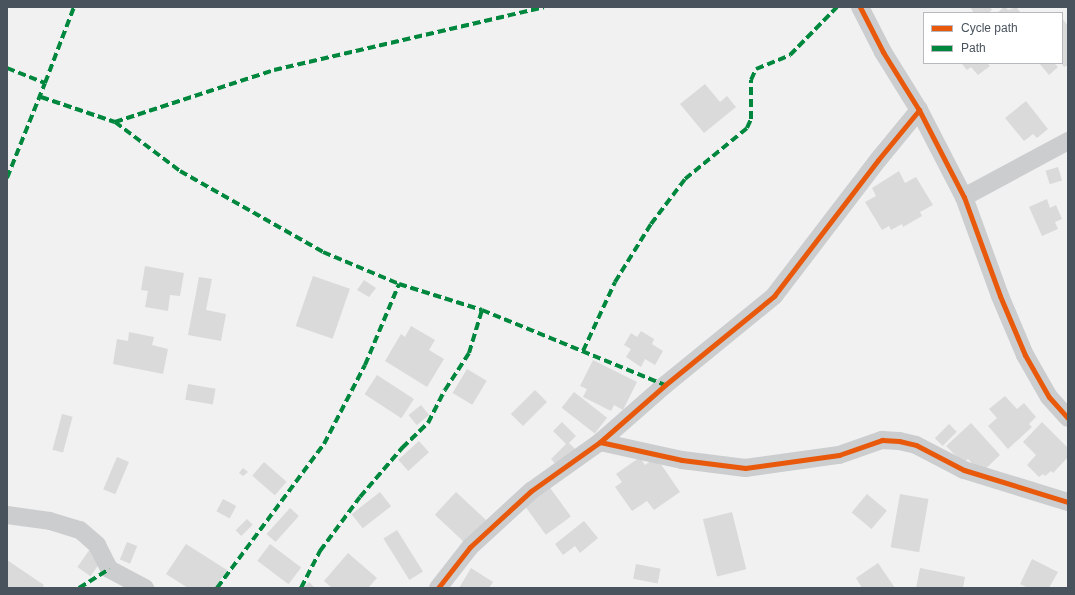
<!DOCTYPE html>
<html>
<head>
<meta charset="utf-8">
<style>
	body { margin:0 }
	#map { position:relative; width:1075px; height:595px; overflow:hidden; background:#f1f1f1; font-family:Arial,sans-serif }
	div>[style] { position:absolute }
	.building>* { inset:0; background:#dadadb; transform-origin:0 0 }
	.street>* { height:18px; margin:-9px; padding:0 9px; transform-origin:9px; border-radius:9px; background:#cbcdcf }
	.quiet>* { height:4px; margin-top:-2px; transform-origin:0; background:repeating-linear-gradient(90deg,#00873e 0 8px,transparent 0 12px) }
	.cycleway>* { height:5px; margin:-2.5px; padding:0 2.5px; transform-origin:2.5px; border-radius:2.5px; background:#e8590c }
	span { translate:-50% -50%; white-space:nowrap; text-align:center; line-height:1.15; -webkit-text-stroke:3px #fff; paint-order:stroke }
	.frame { position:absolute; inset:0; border:8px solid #49535d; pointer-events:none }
	.legend { position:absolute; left:923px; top:12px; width:140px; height:52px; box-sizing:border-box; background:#fff; border:1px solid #b6babe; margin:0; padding:5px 7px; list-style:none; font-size:12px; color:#49535d }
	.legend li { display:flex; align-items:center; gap:8px; height:20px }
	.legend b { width:20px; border:1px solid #b6babe }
</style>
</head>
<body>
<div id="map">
	<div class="building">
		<i style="clip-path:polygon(970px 7px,990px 7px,992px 10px,988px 13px,974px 13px)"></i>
		<i style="clip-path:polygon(1004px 7px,1009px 10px,1016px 7px,1021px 13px,997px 13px)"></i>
		<i style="clip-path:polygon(1062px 18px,1068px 26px,1068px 65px,1064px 67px,1061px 63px)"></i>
		<i style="clip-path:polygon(987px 63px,990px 66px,978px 75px,971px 67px,967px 70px,962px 64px)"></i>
		<i style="clip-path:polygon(1039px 63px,1054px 63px,1058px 67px,1049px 75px)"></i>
		<i style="clip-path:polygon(705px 84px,720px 102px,727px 96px,736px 107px,704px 133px,680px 104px)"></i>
		<i style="clip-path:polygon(1026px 101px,1048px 129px,1037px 138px,1033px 134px,1024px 141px,1005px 118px)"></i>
		<i style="left:1058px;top:167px;width:14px;height:13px;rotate:73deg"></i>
		<i style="clip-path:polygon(899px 171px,905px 183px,916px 177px,933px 205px,920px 212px,922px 216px,903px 227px,902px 224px,891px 230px,889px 226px,882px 230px,865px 202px,876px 196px,872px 188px)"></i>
		<i style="clip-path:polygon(1047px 199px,1050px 208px,1056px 205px,1062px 219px,1055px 222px,1058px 229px,1042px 236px,1029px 207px)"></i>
		<i style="clip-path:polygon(145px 266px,184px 273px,180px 296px,170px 295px,168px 311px,145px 307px,148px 291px,141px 290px)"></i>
		<i style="left:313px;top:276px;width:39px;height:53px;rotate:19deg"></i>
		<i style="clip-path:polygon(199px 277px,212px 279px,206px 310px,226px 314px,221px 341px,188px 335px)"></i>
		<i style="clip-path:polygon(364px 280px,376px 288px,369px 297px,357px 290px)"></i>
		<i style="clip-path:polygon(411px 326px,435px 340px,429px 350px,444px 359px,427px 387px,385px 361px,401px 334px,405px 337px)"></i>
		<i style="clip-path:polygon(641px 331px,654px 339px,652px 344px,663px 351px,655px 365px,645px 359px,641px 367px,626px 357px,631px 349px,624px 345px,631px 333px,637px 337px)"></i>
		<i style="clip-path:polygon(129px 332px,154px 337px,152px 345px,168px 349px,163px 374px,113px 364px,117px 339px,128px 341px)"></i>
		<i style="clip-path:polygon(593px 360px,637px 382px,623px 410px,614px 405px,611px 411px,583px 397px,587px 389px,580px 386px)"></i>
		<i style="left:467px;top:369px;width:23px;height:28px;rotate:31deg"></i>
		<i style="left:377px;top:375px;width:44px;height:23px;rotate:33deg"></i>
		<i style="left:188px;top:384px;width:28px;height:16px;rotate:10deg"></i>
		<i style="left:535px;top:390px;width:17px;height:34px;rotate:45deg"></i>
		<i style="left:574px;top:392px;width:42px;height:20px;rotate:38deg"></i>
		<i style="clip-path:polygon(1005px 396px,1017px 409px,1024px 403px,1036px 417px,1029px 424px,1032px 427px,1008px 449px,988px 426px,997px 418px,989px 409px)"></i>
		<i style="left:421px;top:405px;width:13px;height:16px;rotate:51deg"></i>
		<i style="left:62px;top:414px;width:11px;height:37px;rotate:15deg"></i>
		<i style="clip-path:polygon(562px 422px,576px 436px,569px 443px,576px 450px,559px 468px,551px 459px,566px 444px,553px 431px)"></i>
		<i style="clip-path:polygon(1042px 422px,1068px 448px,1068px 457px,1053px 473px,1051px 471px,1045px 476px,1043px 474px,1039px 477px,1027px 465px,1036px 455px,1023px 442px)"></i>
		<i style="clip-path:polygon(971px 423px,1000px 455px,981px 473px,968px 459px,963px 463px,946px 446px)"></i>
		<i style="left:949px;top:424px;width:11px;height:20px;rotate:45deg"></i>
		<i style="left:419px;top:441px;width:15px;height:28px;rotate:48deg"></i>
		<i style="left:117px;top:457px;width:13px;height:35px;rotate:23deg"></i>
		<i style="clip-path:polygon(640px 457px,645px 465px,656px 457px,680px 492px,654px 510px,647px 501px,632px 511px,615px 487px,622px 482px,616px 474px)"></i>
		<i style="left:264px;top:462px;width:30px;height:18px;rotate:41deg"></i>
		<i style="clip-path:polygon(243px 468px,248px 472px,243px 476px,239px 473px)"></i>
		<i style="left:548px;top:485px;width:39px;height:31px;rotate:54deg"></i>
		<i style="left:380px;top:492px;width:18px;height:36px;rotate:52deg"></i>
		<i style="left:456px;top:492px;width:41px;height:31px;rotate:43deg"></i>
		<i style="left:867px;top:494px;width:26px;height:24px;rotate:40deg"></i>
		<i style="left:900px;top:494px;width:29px;height:54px;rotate:10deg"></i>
		<i style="left:223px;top:499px;width:15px;height:14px;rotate:28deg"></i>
		<i style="left:290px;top:508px;width:12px;height:35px;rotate:42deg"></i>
		<i style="left:732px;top:512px;width:59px;height:30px;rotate:76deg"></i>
		<i style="left:247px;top:519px;width:8px;height:16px;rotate:45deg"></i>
		<i style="clip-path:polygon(584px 521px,598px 538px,580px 553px,575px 546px,563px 555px,555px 544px)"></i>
		<i style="left:397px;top:530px;width:49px;height:16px;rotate:58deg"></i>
		<i style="left:127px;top:542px;width:11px;height:19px;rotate:22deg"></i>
		<i style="clip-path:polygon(186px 544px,227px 570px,215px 588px,188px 588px,166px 574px)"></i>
		<i style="left:270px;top:544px;width:39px;height:21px;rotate:37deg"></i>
		<i style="left:90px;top:549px;width:16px;height:22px;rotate:35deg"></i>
		<i style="clip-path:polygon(348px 553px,377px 578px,368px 588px,332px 588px,324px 581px)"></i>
		<i style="clip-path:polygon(1032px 559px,1058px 572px,1049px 588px,1028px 588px,1020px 584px)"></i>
		<i style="clip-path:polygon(7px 560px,44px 585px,42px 588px,7px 588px)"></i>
		<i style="clip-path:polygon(878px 563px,895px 588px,862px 588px,856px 578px)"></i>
		<i style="left:636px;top:564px;width:25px;height:15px;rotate:11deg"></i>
		<i style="clip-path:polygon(471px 568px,493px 582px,489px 588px,459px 588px)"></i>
		<i style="clip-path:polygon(920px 568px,965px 577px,963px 588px,916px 588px)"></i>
		<i style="clip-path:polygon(309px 582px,315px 588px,303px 588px)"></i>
	</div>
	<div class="street">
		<i style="left:860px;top:7px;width:51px;rotate:62.9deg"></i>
		<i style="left:883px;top:52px;width:68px;rotate:58.2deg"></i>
		<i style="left:919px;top:110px;width:98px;rotate:62.7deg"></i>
		<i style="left:964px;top:197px;width:105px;rotate:70deg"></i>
		<i style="left:1000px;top:296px;width:64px;rotate:67deg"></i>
		<i style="left:1025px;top:355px;width:48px;rotate:60.3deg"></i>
		<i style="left:1049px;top:397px;width:28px;rotate:48deg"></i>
		<i style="left:964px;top:197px;width:118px;rotate:-28.3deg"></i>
		<i style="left:600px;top:442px;width:84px;rotate:12.4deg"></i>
		<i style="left:682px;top:460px;width:64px;rotate:7.2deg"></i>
		<i style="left:745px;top:468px;width:95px;rotate:-7.9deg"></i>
		<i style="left:839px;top:455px;width:46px;rotate:-19.2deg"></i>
		<i style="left:882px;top:440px;width:17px;rotate:3deg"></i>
		<i style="left:899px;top:441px;width:17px;rotate:13deg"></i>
		<i style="left:916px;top:445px;width:54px;rotate:27.5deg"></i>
		<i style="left:964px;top:470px;width:109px;rotate:17.1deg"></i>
		<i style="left:7px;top:515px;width:43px;rotate:7.9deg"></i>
		<i style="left:50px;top:521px;width:31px;rotate:17deg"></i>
		<i style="left:80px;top:530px;width:23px;rotate:41deg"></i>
		<i style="left:97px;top:545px;width:27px;rotate:63deg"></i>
		<i style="left:109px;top:569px;width:41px;rotate:27.8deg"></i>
		<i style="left:438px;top:588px;width:52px;rotate:-52deg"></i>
		<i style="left:470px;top:547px;width:83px;rotate:-42.6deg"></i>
		<i style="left:531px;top:491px;width:85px;rotate:-35.4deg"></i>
		<i style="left:600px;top:442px;width:86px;rotate:-41.2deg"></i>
		<i style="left:665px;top:385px;width:141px;rotate:-39.2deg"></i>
		<i style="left:774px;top:296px;width:171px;rotate:-52.6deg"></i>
		<i style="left:878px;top:160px;width:65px;rotate:-50.6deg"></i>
	</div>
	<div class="quiet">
		<i style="left:7px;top:68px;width:41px;rotate:21.5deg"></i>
		<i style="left:45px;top:83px;width:81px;rotate:-69.1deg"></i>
		<i style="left:41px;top:97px;width:78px;rotate:18.7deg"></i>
		<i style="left:115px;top:122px;width:81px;rotate:37deg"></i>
		<i style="left:180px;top:171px;width:164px;rotate:29.5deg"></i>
		<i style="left:323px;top:252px;width:82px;rotate:22.8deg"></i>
		<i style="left:399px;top:284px;width:87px;rotate:17.4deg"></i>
		<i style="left:482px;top:310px;width:198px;rotate:22.3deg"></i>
		<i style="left:115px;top:122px;width:167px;rotate:-18.1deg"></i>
		<i style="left:274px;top:70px;width:277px;rotate:-13.1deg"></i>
		<i style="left:7px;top:178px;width:102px;rotate:-68.2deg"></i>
		<i style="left:583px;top:351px;width:76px;rotate:-65.1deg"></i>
		<i style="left:615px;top:282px;width:68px;rotate:-58.2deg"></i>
		<i style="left:651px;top:224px;width:56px;rotate:-52.9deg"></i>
		<i style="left:685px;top:179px;width:80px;rotate:-39.4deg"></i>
		<i style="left:747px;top:128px;width:10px;rotate:-66deg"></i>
		<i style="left:751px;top:119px;width:39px;rotate:-90deg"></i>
		<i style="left:751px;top:80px;width:12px;rotate:-66deg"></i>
		<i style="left:756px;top:69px;width:37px;rotate:-22deg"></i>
		<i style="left:790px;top:55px;width:67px;rotate:-45.6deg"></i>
		<i style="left:79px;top:588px;width:36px;rotate:-32deg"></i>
		<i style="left:217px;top:588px;width:179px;rotate:-53.4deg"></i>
		<i style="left:324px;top:444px;width:89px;rotate:-62.6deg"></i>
		<i style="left:365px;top:365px;width:88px;rotate:-67.2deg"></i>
		<i style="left:301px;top:588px;width:42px;rotate:-62.8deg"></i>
		<i style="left:320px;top:551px;width:67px;rotate:-53.5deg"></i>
		<i style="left:360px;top:497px;width:65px;rotate:-49.4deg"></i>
		<i style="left:402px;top:448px;width:36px;rotate:-44deg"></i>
		<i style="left:428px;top:423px;width:37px;rotate:-63deg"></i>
		<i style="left:445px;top:390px;width:44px;rotate:-57deg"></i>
		<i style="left:469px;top:353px;width:45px;rotate:-73.2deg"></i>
	</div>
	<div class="cycleway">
		<i style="left:860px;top:7px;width:51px;rotate:62.9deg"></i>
		<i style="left:883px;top:52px;width:68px;rotate:58.2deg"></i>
		<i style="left:919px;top:110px;width:98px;rotate:62.7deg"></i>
		<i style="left:964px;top:197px;width:105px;rotate:70deg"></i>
		<i style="left:1000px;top:296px;width:64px;rotate:67deg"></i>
		<i style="left:1025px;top:355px;width:48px;rotate:60.3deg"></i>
		<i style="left:1049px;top:397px;width:28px;rotate:48deg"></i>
		<i style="left:600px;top:442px;width:84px;rotate:12.4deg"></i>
		<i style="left:682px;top:460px;width:64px;rotate:7.2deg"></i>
		<i style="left:745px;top:468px;width:95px;rotate:-7.9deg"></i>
		<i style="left:839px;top:455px;width:46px;rotate:-19.2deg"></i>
		<i style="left:882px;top:440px;width:17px;rotate:3deg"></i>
		<i style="left:899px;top:441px;width:17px;rotate:13deg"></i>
		<i style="left:916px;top:445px;width:54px;rotate:27.5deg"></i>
		<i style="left:964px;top:470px;width:109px;rotate:17.1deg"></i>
		<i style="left:438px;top:588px;width:52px;rotate:-52deg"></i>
		<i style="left:470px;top:547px;width:83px;rotate:-42.6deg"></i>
		<i style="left:531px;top:491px;width:85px;rotate:-35.4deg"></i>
		<i style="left:600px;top:442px;width:86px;rotate:-41.2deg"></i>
		<i style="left:665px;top:385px;width:141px;rotate:-39.2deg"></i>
		<i style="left:774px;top:296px;width:171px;rotate:-52.6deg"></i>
		<i style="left:878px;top:160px;width:65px;rotate:-50.6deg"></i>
	</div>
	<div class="frame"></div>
	<ul class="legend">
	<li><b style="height:5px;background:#e8590c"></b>Cycle path</li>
	<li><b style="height:5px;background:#00873e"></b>Path</li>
	</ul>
</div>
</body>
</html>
